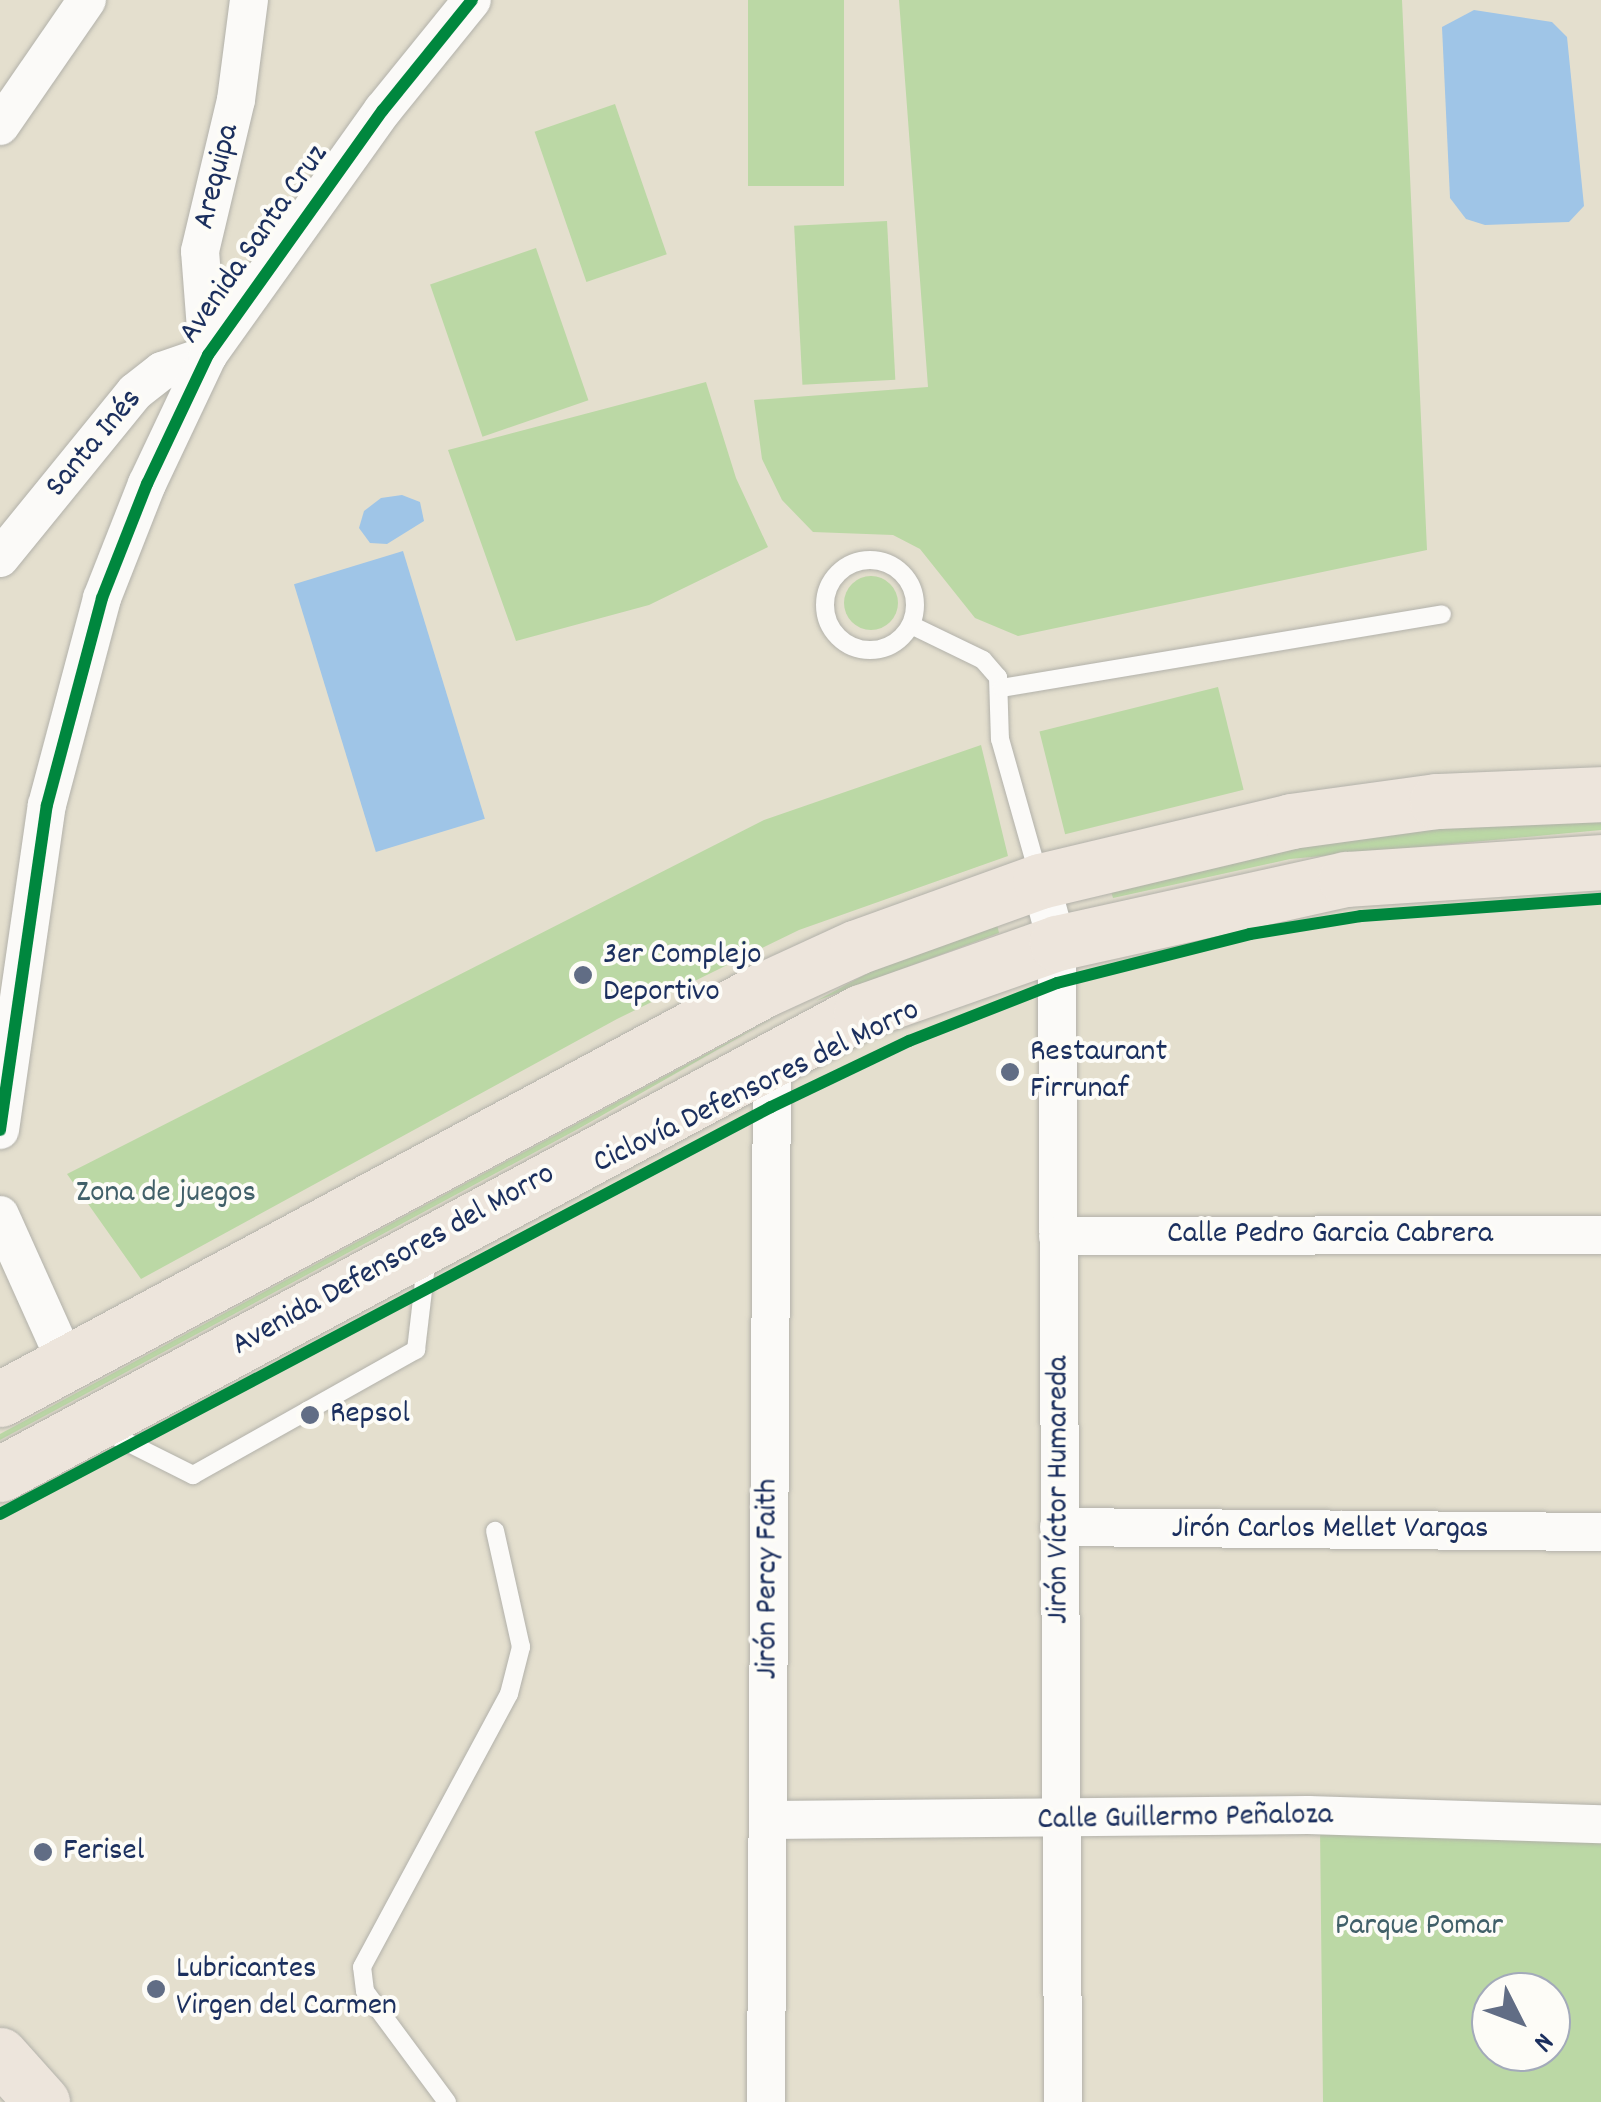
<!DOCTYPE html>
<html>
<head>
<meta charset="utf-8">
<style>
	body { margin:0 }
	#map { position:relative; width:1601px; height:2102px; overflow:hidden; background:#e4dfce; font-family:Dekko,sans-serif }
	div>[style] { position:absolute }
	.green>* { inset:0; background:#bbd8a5; transform-origin:0 0 }
	.round { border-radius:50% }
	.water>* { inset:0; background:#9fc5e7; transform-origin:0 0 }
	.roads { filter:drop-shadow(0 0 2px #b2b1aa) drop-shadow(0 0 2px #b2b1aa) }
	.service>* { height:18px; margin:-9px; padding:0 9px; transform-origin:9px; border-radius:9px; background:#fbfaf8 }
	.service>.ring { margin:-9px; padding:0; box-sizing:content-box; background:none; border:18px solid #fbfaf8; border-radius:50% }
	.minor>* { height:38px; margin:-19px; padding:0 19px; transform-origin:19px; border-radius:19px; background:#fbfaf8 }
	.primary>* { height:55px; margin:-27.5px; padding:0 27.5px; transform-origin:27.5px; border-radius:27.5px; background:#ede5dc }
	.cycleway>* { height:12px; margin:-6px; padding:0 6px; transform-origin:6px; border-radius:6px; background:#00873e }
	.dots>* { width:28px; height:28px; translate:-50% -50%; box-sizing:border-box; border:5px solid #fdfcf7; border-radius:50% }
	span { translate:-50% -50%; white-space:nowrap; text-align:center; line-height:1.15; -webkit-text-stroke:8px #fdfcf7; paint-order:stroke }
	.street-label { font-size:32px; color:#1b2f5e }
	.poi-label { font-size:32px; color:#1b2f5e }
	.left { translate:0 -50%; text-align:left }
	.park-label { font-size:32px; color:#416069 }
	.north { position:absolute; left:1471px; top:1972px; width:100px; height:100px; box-sizing:border-box; background:#fdfcf7; border:2px solid #a3aaba; border-radius:50%; rotate:132deg; font-size:28px; font-weight:700; line-height:40px; text-align:center; color:#1b2f5e }
	.north::after { content:''; display:block; margin:auto; width:35px; height:45px; background:#616d85; clip-path:polygon(50% 0,100% 100%,50% 72%,0 100%) }
</style>
</head>
<body>
<div id="map">
	<div class="green">
		<i style="left:748px;top:0;width:96px;height:186px"></i>
		<i style="clip-path:polygon(899px 0,1402px 0,1427px 550px,1018px 636px,975px 618px,920px 549px,893px 535px,813px 532px,782px 500px,762px 459px,754px 400px,928px 387px)"></i>
		<i style="left:615px;top:104px;width:159px;height:85px;rotate:71deg"></i>
		<i style="left:887px;top:221px;width:159px;height:93px;rotate:87deg"></i>
		<i style="left:536px;top:248px;width:161px;height:112px;rotate:71deg"></i>
		<i style="clip-path:polygon(706px 382px,736px 478px,768px 547px,649px 605px,516px 641px,448px 450px)"></i>
		<i class="round" style="left:844px;top:576px;width:54px;height:54px"></i>
		<i style="left:1218px;top:687px;width:106px;height:184px;rotate:76deg"></i>
		<i style="clip-path:polygon(981px 745px,1008px 856px,799px 930px,617px 1019px,141px 1279px,67px 1174px,764px 820px)"></i>
		<i style="clip-path:polygon(1601px 820px,1601px 830px,1290px 859px,1113px 898px,1109px 885px,1213px 858px,1427px 827px)"></i>
		<i style="clip-path:polygon(996px 920px,999px 933px,816px 1001px,885px 964px)"></i>
		<i style="clip-path:polygon(775px 1017px,578px 1129px,0 1440px,0 1434px)"></i>
		<i style="clip-path:polygon(evenodd,1320px 1828px,1601px 1830px,1601px 2102px,1323px 2102px,1320px 1828px,1491px 1992px,1551px 1992px,1551px 2052px,1491px 2052px,1491px 1992px)"></i>
	</div>
	<div class="water">
		<i style="clip-path:polygon(1474px 10px,1552px 22px,1567px 37px,1584px 206px,1569px 222px,1485px 225px,1466px 219px,1450px 198px,1442px 27px)"></i>
		<i style="clip-path:polygon(402px 495px,420px 502px,424px 521px,387px 544px,370px 543px,359px 528px,364px 511px,381px 498px)"></i>
		<i style="left:403px;top:551px;width:280px;height:114px;rotate:73deg"></i>
	</div>
	<div class="roads">
		<div class="service">
			<i class="ring" style="left:825px;top:560px;width:72px;height:72px"></i>
			<i style="left:911px;top:625px;width:80px;rotate:25.9deg"></i>
			<i style="left:983px;top:660px;width:23px;rotate:49deg"></i>
			<i style="left:998px;top:677px;width:62px;rotate:88.2deg"></i>
			<i style="left:1000px;top:739px;width:143px;rotate:74.2deg"></i>
			<i style="left:1002px;top:688px;width:446px;rotate:-9.5deg"></i>
			<i style="left:101px;top:1429px;width:103px;rotate:26.6deg"></i>
			<i style="left:193px;top:1475px;width:256px;rotate:-29.3deg"></i>
			<i style="left:416px;top:1350px;width:95px;rotate:-83.3deg"></i>
			<i style="left:447px;top:2102px;width:138px;rotate:-126.5deg"></i>
			<i style="left:365px;top:1991px;width:24px;rotate:-97deg"></i>
			<i style="left:362px;top:1967px;width:310px;rotate:-61.7deg"></i>
			<i style="left:509px;top:1694px;width:49px;rotate:-75.7deg"></i>
			<i style="left:521px;top:1647px;width:119px;rotate:-102.6deg"></i>
		</div>
		<div class="minor">
			<i style="left:0;top:126px;width:153px;rotate:-55.4deg"></i>
			<i style="left:0;top:558px;width:214px;rotate:-50.9deg"></i>
			<i style="left:135px;top:392px;width:34px;rotate:-38deg"></i>
			<i style="left:162px;top:371px;width:49px;rotate:-19.2deg"></i>
			<i style="left:208px;top:355px;width:104px;rotate:-94.4deg"></i>
			<i style="left:200px;top:251px;width:155px;rotate:-76.6deg"></i>
			<i style="left:236px;top:100px;width:101px;rotate:-82.6deg"></i>
			<i style="left:1040px;top:881px;width:64px;rotate:74.7deg"></i>
			<i style="left:1057px;top:943px;width:1159px;rotate:89.7deg"></i>
			<i style="left:0;top:1130px;width:328px;rotate:-81.8deg"></i>
			<i style="left:47px;top:805px;width:214px;rotate:-75.1deg"></i>
			<i style="left:102px;top:598px;width:123px;rotate:-68.5deg"></i>
			<i style="left:147px;top:484px;width:143px;rotate:-64.7deg"></i>
			<i style="left:208px;top:355px;width:301px;rotate:-54.5deg"></i>
			<i style="left:383px;top:110px;width:141px;rotate:-51deg"></i>
			<i style="left:0;top:1215px;width:161px;rotate:65.8deg"></i>
			<i style="left:1058px;top:1236px;width:543px;rotate:-0.11deg"></i>
			<i style="left:1059px;top:1527px;width:542px;rotate:0.53deg"></i>
			<i style="left:769px;top:1820px;width:539px;rotate:-0.53deg"></i>
			<i style="left:1308px;top:1815px;width:293px;rotate:1.8deg"></i>
			<i style="left:766px;top:2102px;width:1046px;rotate:-89.67deg"></i>
		</div>
		<div class="primary">
			<i style="left:0;top:1399px;width:866px;rotate:-28.19deg"></i>
			<i style="left:763px;top:990px;width:103px;rotate:-24.6deg"></i>
			<i style="left:857px;top:947px;width:195px;rotate:-19.8deg"></i>
			<i style="left:1040px;top:881px;width:258px;rotate:-13.4deg"></i>
			<i style="left:1291px;top:821px;width:147px;rotate:-7.8deg"></i>
			<i style="left:1437px;top:801px;width:164px;rotate:-2.4deg"></i>
			<i style="left:0;top:1474px;width:977px;rotate:-28.22deg"></i>
			<i style="left:861px;top:1012px;width:208px;rotate:-19.4deg"></i>
			<i style="left:1057px;top:943px;width:296px;rotate:-12.5deg"></i>
			<i style="left:1346px;top:879px;width:256px;rotate:-3.8deg"></i>
			<i style="left:0;top:2055px;width:63px;rotate:48.2deg"></i>
		</div>
	</div>
	<div class="cycleway">
		<i style="left:0;top:1130px;width:328px;rotate:-81.8deg"></i>
		<i style="left:47px;top:805px;width:214px;rotate:-75.1deg"></i>
		<i style="left:102px;top:598px;width:123px;rotate:-68.5deg"></i>
		<i style="left:147px;top:484px;width:143px;rotate:-64.7deg"></i>
		<i style="left:208px;top:355px;width:301px;rotate:-54.5deg"></i>
		<i style="left:383px;top:110px;width:141px;rotate:-51deg"></i>
		<i style="left:0;top:1514px;width:872px;rotate:-27.83deg"></i>
		<i style="left:771px;top:1107px;width:153px;rotate:-25.6deg"></i>
		<i style="left:909px;top:1041px;width:159px;rotate:-21.4deg"></i>
		<i style="left:1057px;top:983px;width:199px;rotate:-14.2deg"></i>
		<i style="left:1250px;top:934px;width:112px;rotate:-9.2deg"></i>
		<i style="left:1361px;top:916px;width:241px;rotate:-4.1deg"></i>
	</div>
	<div class="dots">
		<i style="left:583px;top:975px;background:#616d85"></i>
		<i style="left:1010px;top:1072px;background:#616d85"></i>
		<i style="left:310px;top:1415px;background:#616d85"></i>
		<i style="left:43px;top:1852px;background:#616d85"></i>
		<i style="left:156px;top:1989px;background:#616d85"></i>
	</div>
	<div class="street-label">
		<span style="left:218px;top:177px;rotate:-76deg">Arequipa</span>
		<span style="left:255px;top:245px;rotate:-55deg">Avenida Santa Cruz</span>
		<span style="left:95px;top:444px;rotate:-50deg">Santa Inés</span>
		<span style="left:757px;top:1088px;rotate:-26deg">Ciclovía Defensores del Morro</span>
		<span style="left:1330px;top:1235px">Calle Pedro Garcia Cabrera</span>
		<span style="left:394px;top:1261px;rotate:-29deg">Avenida Defensores del Morro</span>
		<span style="left:1060px;top:1490px;rotate:-90deg">Jirón Víctor Humareda</span>
		<span style="left:1330px;top:1530px">Jirón Carlos Mellet Vargas</span>
		<span style="left:769px;top:1579px;rotate:-90deg">Jirón Percy Faith</span>
		<span style="left:1185px;top:1819px;rotate:-1deg">Calle Guillermo Peñaloza</span>
	</div>
	<div class="poi-label">
		<span class="left" style="left:603px;top:975px">3er Complejo<br>Deportivo</span>
		<span class="left" style="left:1030px;top:1072px">Restaurant<br>Firrunaf</span>
		<span class="left" style="left:330px;top:1415px">Repsol</span>
		<span class="left" style="left:63px;top:1852px">Ferisel</span>
		<span class="left" style="left:176px;top:1989px">Lubricantes<br>Virgen del Carmen</span>
	</div>
	<div class="park-label">
		<span style="left:166px;top:1194px">Zona de juegos</span>
		<span style="left:1419px;top:1927px">Parque Pomar</span>
	</div>
	<div class="north">N</div>
</div>
</body>
</html>
